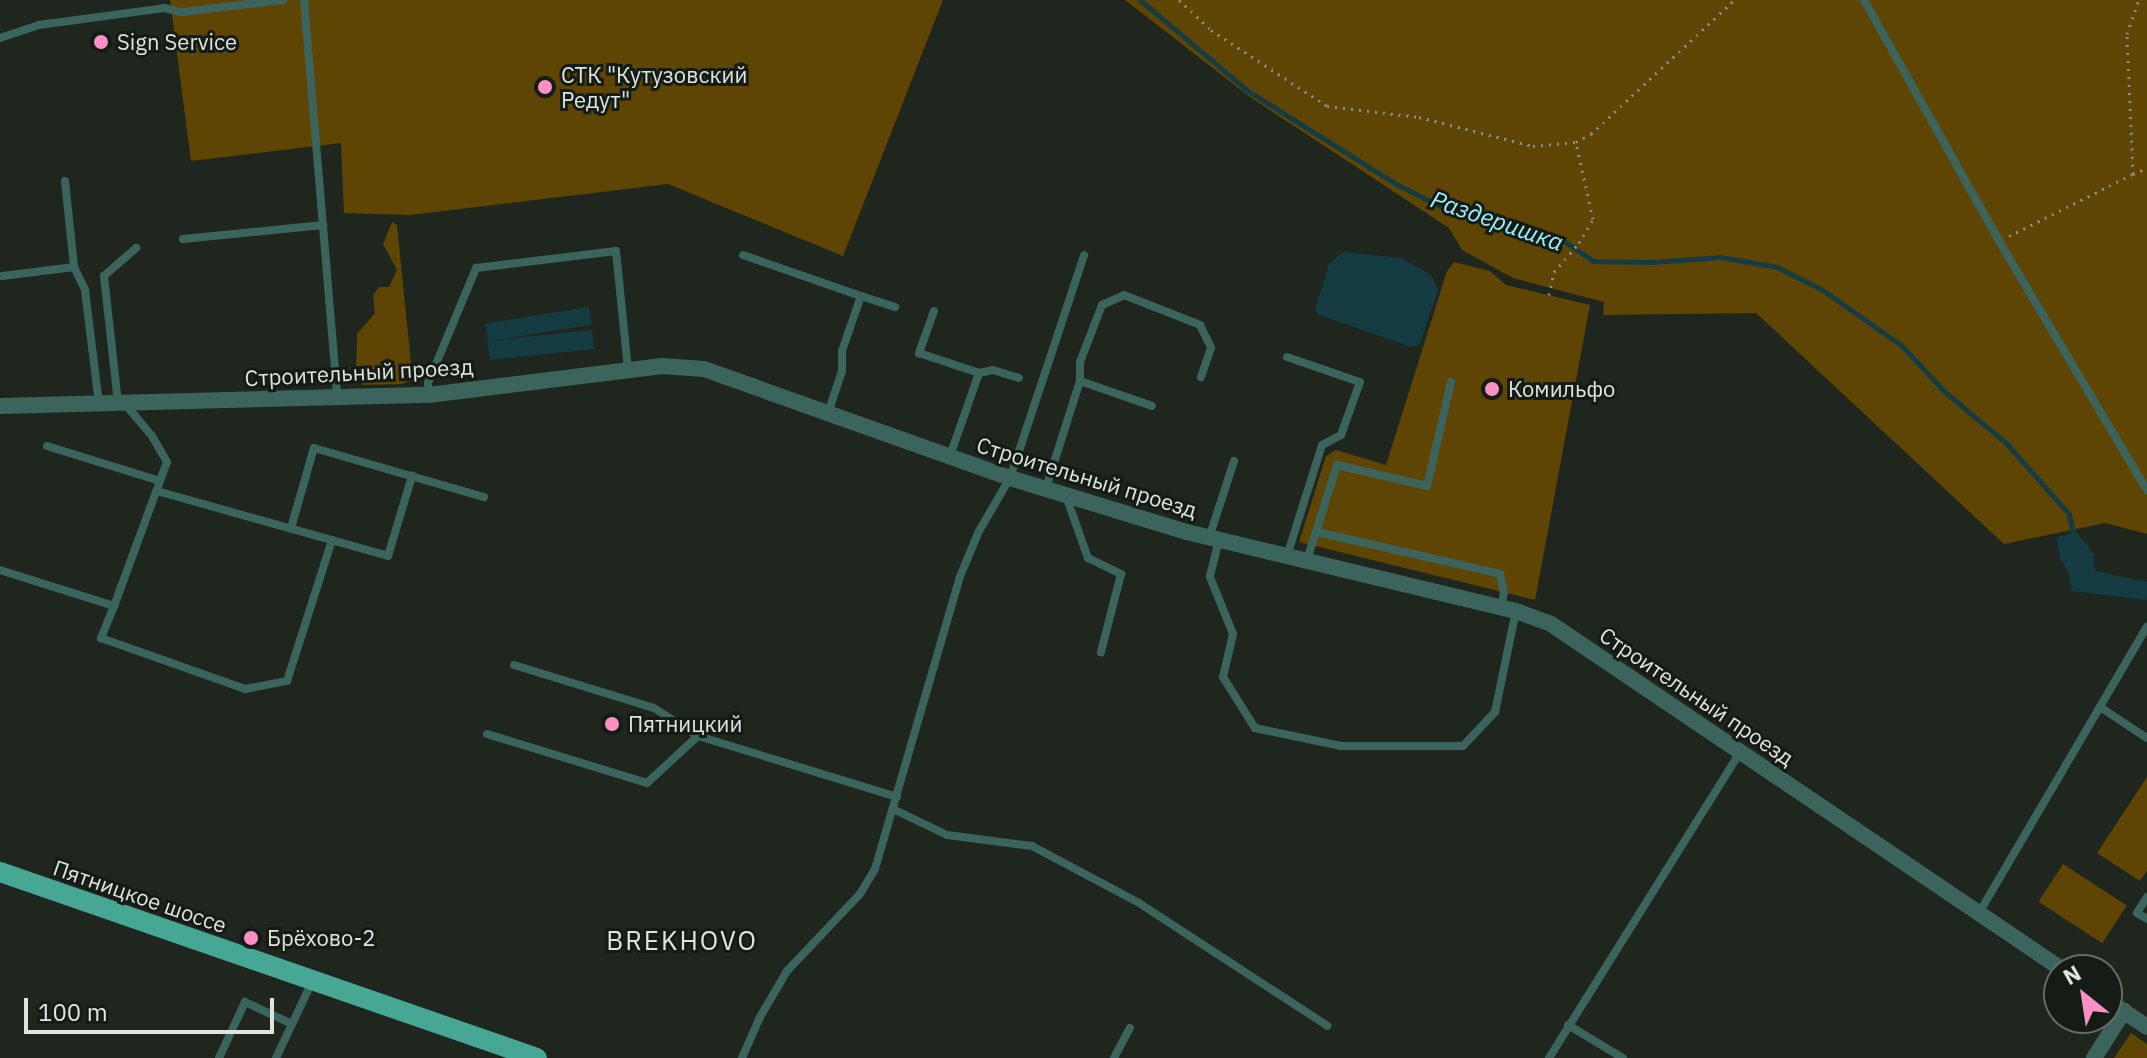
<!DOCTYPE html>
<html>
<head>
<meta charset="utf-8">
<style>
	body { margin:0 }
	#map { position:relative; width:2147px; height:1058px; overflow:hidden; background:#1e261e; font-family:"IBM Plex Sans",sans-serif }
	div>[style] { position:absolute }
	.green>* { inset:0; background:#5e4504; transform-origin:0 0 }
	.water>* { inset:0; background:#163c43; transform-origin:0 0 }
	.stream>* { height:5px; margin:-2.5px; padding:0 2.5px; transform-origin:2.5px; border-radius:2.5px; background:#163c43 }
	.path>* { height:3px; margin-top:-1.5px; transform-origin:0; background:repeating-linear-gradient(90deg,#888e88 0 2px,transparent 0 8px) }
	.lane>* { height:8px; margin:-4px; padding:0 4px; transform-origin:4px; border-radius:4px; background:#3b655c }
	.street>* { height:16px; margin:-8px; padding:0 8px; transform-origin:8px; border-radius:8px; background:#3b655c }
	.primary>* { height:20px; margin:-10px; padding:0 10px; transform-origin:10px; border-radius:10px; background:#47a795 }
	.dots>* { width:22px; height:22px; translate:-50% -50%; box-sizing:border-box; border:4px solid #141c15; border-radius:50% }
	span { translate:-50% -50%; white-space:nowrap; text-align:center; line-height:1.15; -webkit-text-stroke:6px #141c15; paint-order:stroke }
	.poi-label { font-size:22px; color:#dfe4df }
	.left { translate:0 -50%; text-align:left }
	.street-label { font-size:22px; color:#dfe4df }
	.water-label { font-size:24px; color:#9befff; font-style:italic }
	.quarter-label { font-size:26px; color:#dfe4df; letter-spacing:2px }
	.north { position:absolute; left:2043px; top:954px; width:80px; height:80px; box-sizing:border-box; background:#141c15; border:2px solid #656c66; border-radius:50%; rotate:330deg; font-size:22px; font-weight:700; line-height:32px; text-align:center; color:#dfe4df }
	.north::after { content:''; display:block; margin:auto; width:28px; height:36px; background:#fc8fc3; clip-path:polygon(50% 0,100% 100%,50% 72%,0 100%) }
	.scale { position:absolute; left:24px; top:998px; width:250px; height:36px; box-sizing:border-box; border:4px solid #dfe4df; border-top:0; padding-left:10px; font-size:24px; line-height:28px; white-space:nowrap; color:#dfe4df; -webkit-text-stroke:6px #141c15; paint-order:stroke }
</style>
</head>
<body>
<div id="map">
	<div class="green">
		<i style="clip-path:polygon(170px 0,943px 0,843px 256px,668px 184px,410px 215px,344px 213px,341px 143px,191px 161px)"></i>
		<i style="clip-path:polygon(1125px 0,2147px 0,2147px 534px,2105px 523px,2004px 544px,1756px 313px,1603px 315px,1604px 302px,1513px 278px,1462px 250px,1449px 228px,1250px 97px)"></i>
		<i style="clip-path:polygon(392px 222px,397px 225px,412px 373px,411px 380px,402px 384px,363px 385px,356px 378px,357px 334px,375px 313px,373px 295px,379px 287px,389px 287px,397px 270px,383px 244px)"></i>
		<i style="clip-path:polygon(1454px 262px,1490px 271px,1506px 285px,1590px 305px,1535px 600px,1299px 542px,1326px 456px,1336px 450px,1386px 465px,1447px 271px)"></i>
		<i style="clip-path:polygon(2147px 777px,2147px 871px,2140px 881px,2097px 853px)"></i>
		<i style="left:2063px;top:864px;width:76px;height:45px;rotate:33deg"></i>
		<i style="clip-path:polygon(2131px 1033px,2147px 1044px,2147px 1058px,2114px 1058px)"></i>
	</div>
	<div class="water">
		<i style="clip-path:polygon(1343px 252px,1401px 258px,1431px 275px,1438px 290px,1420px 344px,1411px 347px,1317px 314px,1315px 310px,1329px 264px)"></i>
		<i style="left:589px;top:307px;width:18px;height:105px;rotate:81deg"></i>
		<i style="left:592px;top:330px;width:19px;height:105px;rotate:84deg"></i>
		<i style="clip-path:polygon(2076px 532px,2094px 554px,2095px 571px,2147px 582px,2147px 600px,2072px 591px,2069px 573px,2061px 560px,2057px 542px,2058px 537px)"></i>
	</div>
	<div class="stream">
		<i style="left:1140px;top:0;width:141px;rotate:40.1deg"></i>
		<i style="left:1248px;top:91px;width:177px;rotate:32.1deg"></i>
		<i style="left:1398px;top:185px;width:45px;rotate:26.6deg"></i>
		<i style="left:1438px;top:205px;width:124px;rotate:14.9deg"></i>
		<i style="left:1558px;top:237px;width:42px;rotate:34.4deg"></i>
		<i style="left:1593px;top:261px;width:59px;rotate:1deg"></i>
		<i style="left:1652px;top:262px;width:68px;rotate:-4.2deg"></i>
		<i style="left:1720px;top:257px;width:58px;rotate:10deg"></i>
		<i style="left:1777px;top:267px;width:49px;rotate:26.6deg"></i>
		<i style="left:1821px;top:289px;width:98px;rotate:35deg"></i>
		<i style="left:1901px;top:345px;width:64px;rotate:46.9deg"></i>
		<i style="left:1945px;top:392px;width:80px;rotate:39.9deg"></i>
		<i style="left:2006px;top:443px;width:95px;rotate:48.4deg"></i>
		<i style="left:2069px;top:514px;width:25px;rotate:78deg"></i>
	</div>
	<div class="path">
		<i style="left:1179px;top:0;width:44px;rotate:43.2deg"></i>
		<i style="left:1211px;top:30px;width:139px;rotate:33.2deg"></i>
		<i style="left:1327px;top:106px;width:93px;rotate:6.8deg"></i>
		<i style="left:1419px;top:117px;width:118px;rotate:14.3deg"></i>
		<i style="left:1533px;top:146px;width:43px;rotate:-5.3deg"></i>
		<i style="left:1576px;top:142px;width:17px;rotate:-28deg"></i>
		<i style="left:1591px;top:134px;width:196px;rotate:-43.1deg"></i>
		<i style="left:2133px;top:174px;width:15px;rotate:-23deg"></i>
		<i style="left:2009px;top:236px;width:139px;rotate:-26.6deg"></i>
		<i style="left:2133px;top:174px;width:140px;rotate:-92.5deg"></i>
		<i style="left:2127px;top:34px;width:36px;rotate:-71deg"></i>
		<i style="left:1549px;top:295px;width:24px;rotate:-78deg"></i>
		<i style="left:1554px;top:272px;width:38px;rotate:-49deg"></i>
		<i style="left:1579px;top:243px;width:28px;rotate:-60deg"></i>
		<i style="left:1593px;top:219px;width:78px;rotate:-102.6deg"></i>
	</div>
	<div class="lane">
		<i style="left:304px;top:0;width:396px;rotate:85.2deg"></i>
		<i style="left:1864px;top:0;width:276px;rotate:60.7deg"></i>
		<i style="left:1999px;top:241px;width:290px;rotate:59.3deg"></i>
		<i style="left:0;top:38px;width:41px;rotate:-18.4deg"></i>
		<i style="left:39px;top:25px;width:126px;rotate:-7.7deg"></i>
		<i style="left:164px;top:8px;width:17px;rotate:13deg"></i>
		<i style="left:181px;top:12px;width:103px;rotate:-6.7deg"></i>
		<i style="left:65px;top:181px;width:86px;rotate:84deg"></i>
		<i style="left:74px;top:267px;width:25px;rotate:64deg"></i>
		<i style="left:85px;top:290px;width:115px;rotate:83deg"></i>
		<i style="left:183px;top:239px;width:141px;rotate:-5.7deg"></i>
		<i style="left:743px;top:255px;width:125px;rotate:19.2deg"></i>
		<i style="left:861px;top:296px;width:58px;rotate:109.1deg"></i>
		<i style="left:842px;top:351px;width:20px;rotate:90deg"></i>
		<i style="left:842px;top:371px;width:44px;rotate:108.4deg"></i>
		<i style="left:2px;top:276px;width:73px;rotate:-7.1deg"></i>
		<i style="left:861px;top:296px;width:36px;rotate:18deg"></i>
		<i style="left:934px;top:311px;width:45px;rotate:109.7deg"></i>
		<i style="left:919px;top:353px;width:63px;rotate:18.4deg"></i>
		<i style="left:979px;top:373px;width:88px;rotate:109.3deg"></i>
		<i style="left:1287px;top:357px;width:77px;rotate:18.9deg"></i>
		<i style="left:1360px;top:382px;width:56px;rotate:109.7deg"></i>
		<i style="left:1341px;top:435px;width:21px;rotate:152deg"></i>
		<i style="left:1322px;top:445px;width:116px;rotate:107.5deg"></i>
		<i style="left:979px;top:373px;width:14px;rotate:-12deg"></i>
		<i style="left:993px;top:370px;width:27px;rotate:17deg"></i>
		<i style="left:1080px;top:381px;width:76px;rotate:19.1deg"></i>
		<i style="left:429px;top:395px;width:12px;rotate:-95deg"></i>
		<i style="left:428px;top:383px;width:125px;rotate:-67.3deg"></i>
		<i style="left:476px;top:268px;width:141px;rotate:-6.9deg"></i>
		<i style="left:616px;top:251px;width:120px;rotate:84.2deg"></i>
		<i style="left:118px;top:403px;width:128px;rotate:-96.3deg"></i>
		<i style="left:104px;top:276px;width:43px;rotate:-41.2deg"></i>
		<i style="left:47px;top:446px;width:118px;rotate:17.2deg"></i>
		<i style="left:1046px;top:488px;width:112px;rotate:-72.4deg"></i>
		<i style="left:1080px;top:381px;width:19px;rotate:-90deg"></i>
		<i style="left:1080px;top:362px;width:61px;rotate:-68.9deg"></i>
		<i style="left:1102px;top:305px;width:24px;rotate:-24deg"></i>
		<i style="left:1124px;top:295px;width:82px;rotate:21.5deg"></i>
		<i style="left:1200px;top:325px;width:25px;rotate:64deg"></i>
		<i style="left:1211px;top:348px;width:31px;rotate:109deg"></i>
		<i style="left:157px;top:491px;width:240px;rotate:15.7deg"></i>
		<i style="left:388px;top:556px;width:84px;rotate:-73.3deg"></i>
		<i style="left:1066px;top:496px;width:66px;rotate:70.5deg"></i>
		<i style="left:1088px;top:558px;width:37px;rotate:26deg"></i>
		<i style="left:1121px;top:574px;width:81px;rotate:104.4deg"></i>
		<i style="left:291px;top:528px;width:83px;rotate:-74deg"></i>
		<i style="left:314px;top:448px;width:177px;rotate:16.1deg"></i>
		<i style="left:1317px;top:532px;width:188px;rotate:12.9deg"></i>
		<i style="left:1500px;top:574px;width:19px;rotate:78deg"></i>
		<i style="left:1504px;top:593px;width:14px;rotate:102deg"></i>
		<i style="left:1209px;top:538px;width:81px;rotate:-72deg"></i>
		<i style="left:1219px;top:540px;width:38px;rotate:104deg"></i>
		<i style="left:1210px;top:577px;width:61px;rotate:68deg"></i>
		<i style="left:1233px;top:634px;width:44px;rotate:103.1deg"></i>
		<i style="left:1223px;top:677px;width:60px;rotate:57.9deg"></i>
		<i style="left:1255px;top:728px;width:88px;rotate:11.8deg"></i>
		<i style="left:1341px;top:746px;width:122px"></i>
		<i style="left:1463px;top:746px;width:47px;rotate:-46.7deg"></i>
		<i style="left:1495px;top:712px;width:103px;rotate:-78.3deg"></i>
		<i style="left:1307px;top:560px;width:100px;rotate:-72.5deg"></i>
		<i style="left:1337px;top:465px;width:92px;rotate:13.1deg"></i>
		<i style="left:1427px;top:486px;width:107px;rotate:-77deg"></i>
		<i style="left:0;top:570px;width:120px;rotate:17.5deg"></i>
		<i style="left:114px;top:606px;width:153px;rotate:-69.8deg"></i>
		<i style="left:167px;top:462px;width:30px;rotate:-120deg"></i>
		<i style="left:152px;top:436px;width:42px;rotate:-130.2deg"></i>
		<i style="left:114px;top:606px;width:35px;rotate:112deg"></i>
		<i style="left:101px;top:638px;width:153px;rotate:19.5deg"></i>
		<i style="left:245px;top:689px;width:43px;rotate:-10.8deg"></i>
		<i style="left:287px;top:681px;width:148px;rotate:-72.3deg"></i>
		<i style="left:514px;top:665px;width:146px;rotate:17.1deg"></i>
		<i style="left:654px;top:708px;width:52px;rotate:32.5deg"></i>
		<i style="left:698px;top:736px;width:208px;rotate:17deg"></i>
		<i style="left:2100px;top:707px;width:56px;rotate:33.4deg"></i>
		<i style="left:487px;top:734px;width:167px;rotate:17deg"></i>
		<i style="left:647px;top:783px;width:69px;rotate:-42.7deg"></i>
		<i style="left:893px;top:809px;width:60px;rotate:25.7deg"></i>
		<i style="left:947px;top:835px;width:86px;rotate:7.4deg"></i>
		<i style="left:1032px;top:846px;width:121px;rotate:28deg"></i>
		<i style="left:1139px;top:903px;width:225px;rotate:33.1deg"></i>
		<i style="left:2147px;top:897px;width:19px;rotate:122deg"></i>
		<i style="left:2137px;top:913px;width:12px;rotate:31deg"></i>
		<i style="left:1979px;top:913px;width:332px;rotate:-59.6deg"></i>
		<i style="left:1568px;top:1025px;width:64px;rotate:31deg"></i>
		<i style="left:219px;top:1058px;width:62px;rotate:-65.1deg"></i>
		<i style="left:245px;top:1002px;width:52px;rotate:25.1deg"></i>
		<i style="left:276px;top:1058px;width:84px;rotate:-64.7deg"></i>
		<i style="left:742px;top:1058px;width:45px;rotate:-66.3deg"></i>
		<i style="left:760px;top:1017px;width:53px;rotate:-59.6deg"></i>
		<i style="left:787px;top:971px;width:106px;rotate:-46.5deg"></i>
		<i style="left:860px;top:894px;width:29px;rotate:-59deg"></i>
		<i style="left:875px;top:869px;width:302px;rotate:-73.8deg"></i>
		<i style="left:959px;top:579px;width:52px;rotate:-67.4deg"></i>
		<i style="left:979px;top:531px;width:61px;rotate:-59.7deg"></i>
		<i style="left:1010px;top:478px;width:235px;rotate:-71.6deg"></i>
		<i style="left:1114px;top:1058px;width:34px;rotate:-62deg"></i>
		<i style="left:1549px;top:1058px;width:361px;rotate:-58deg"></i>
	</div>
	<div class="street">
		<i style="left:0;top:406px;width:429px;rotate:-1.5deg"></i>
		<i style="left:429px;top:395px;width:235px;rotate:-7.1deg"></i>
		<i style="left:662px;top:366px;width:42px;rotate:4.1deg"></i>
		<i style="left:704px;top:369px;width:325px;rotate:19.6deg"></i>
		<i style="left:1010px;top:478px;width:185px;rotate:17deg"></i>
		<i style="left:1187px;top:532px;width:338px;rotate:13.5deg"></i>
		<i style="left:1516px;top:611px;width:37px;rotate:20deg"></i>
		<i style="left:1551px;top:624px;width:618px;rotate:34.05deg"></i>
		<i style="left:2107px;top:1000px;width:48px;rotate:34deg"></i>
		<i style="left:2094px;top:1058px;width:56px;rotate:-57.4deg"></i>
	</div>
	<div class="primary">
		<i style="left:0;top:872px;width:568px;rotate:19.1deg"></i>
	</div>
	<div class="dots">
		<i style="left:101px;top:42px;background:#fc8fc3"></i>
		<i style="left:545px;top:87px;background:#fc8fc3"></i>
		<i style="left:1492px;top:389px;background:#fc8fc3"></i>
		<i style="left:612px;top:724px;background:#fc8fc3"></i>
		<i style="left:251px;top:938px;background:#fc8fc3"></i>
	</div>
	<div class="poi-label">
		<span class="left" style="left:117px;top:42px">Sign Service</span>
		<span class="left" style="left:561px;top:87px">СТК "Кутузовский<br>Редут"</span>
		<span class="left" style="left:1508px;top:389px">Комильфо</span>
		<span class="left" style="left:628px;top:724px">Пятницкий</span>
		<span class="left" style="left:267px;top:938px">Брёхово-2</span>
	</div>
	<div class="street-label">
		<span style="left:359px;top:372px;rotate:-3deg">Строительный проезд</span>
		<span style="left:1087px;top:477px;rotate:17deg">Строительный проезд</span>
		<span style="left:1697px;top:696px;rotate:34deg">Строительный проезд</span>
		<span style="left:140px;top:896px;rotate:19deg">Пятницкое шоссе</span>
	</div>
	<div class="water-label">
		<span style="left:1497px;top:221px;rotate:19deg">Раздеришка</span>
	</div>
	<div class="quarter-label">
		<span style="left:682px;top:941px">BREKHOVO</span>
	</div>
	<div class="north">N</div>
	<div class="scale">100 m</div>
</div>
</body>
</html>
